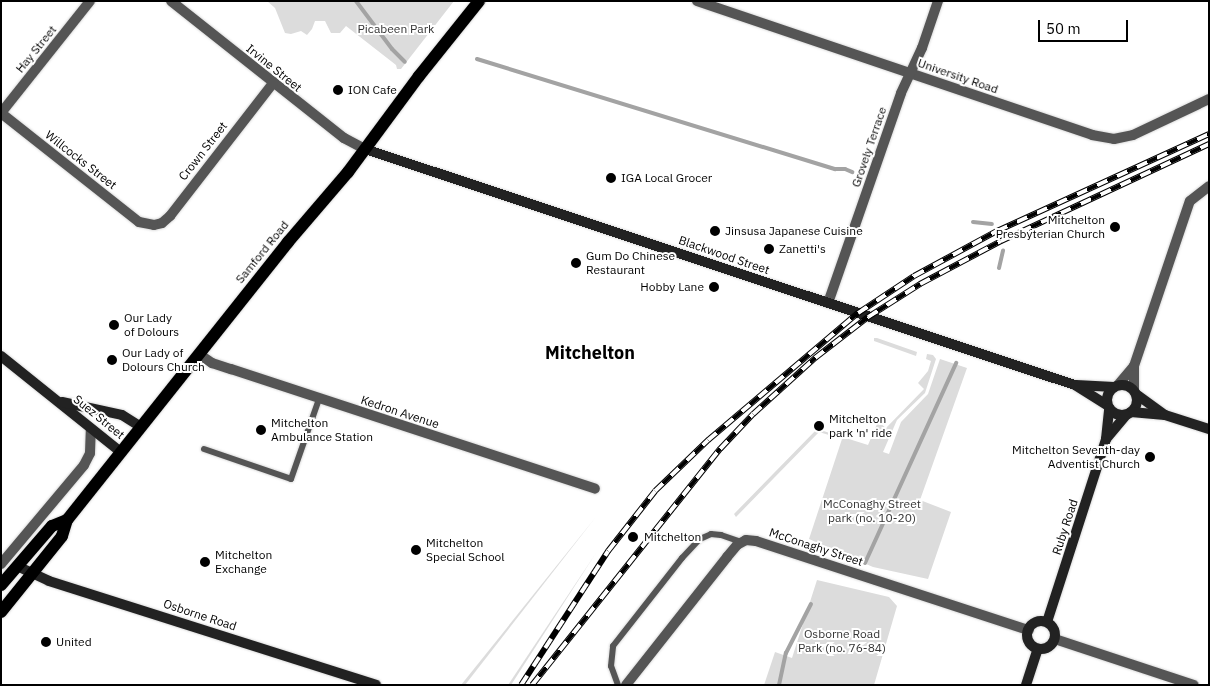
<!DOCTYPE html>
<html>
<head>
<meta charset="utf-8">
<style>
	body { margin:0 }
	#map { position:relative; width:1210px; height:686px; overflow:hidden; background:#fff; font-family:"IBM Plex Sans",sans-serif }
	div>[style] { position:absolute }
	.green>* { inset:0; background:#dcdcdc }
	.stream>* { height:4px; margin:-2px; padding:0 2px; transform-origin:2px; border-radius:2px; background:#a3a3a3 }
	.roads { filter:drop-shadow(0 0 1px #dbdbdb) drop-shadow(0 0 1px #dbdbdb) }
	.lane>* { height:6px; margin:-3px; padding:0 3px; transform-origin:3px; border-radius:3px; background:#555 }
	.street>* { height:10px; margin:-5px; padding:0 5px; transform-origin:5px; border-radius:5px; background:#555 }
	.secondary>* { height:10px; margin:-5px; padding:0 5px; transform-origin:5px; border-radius:5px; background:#222 }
	.secondary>.ring { margin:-5px; padding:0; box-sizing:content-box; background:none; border:10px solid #222; border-radius:50% }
	.primary>* { height:12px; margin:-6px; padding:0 6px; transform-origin:6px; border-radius:6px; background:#000 }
	.rail>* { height:5.5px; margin-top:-2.75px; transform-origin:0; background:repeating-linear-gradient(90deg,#fff 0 11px,#000 0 22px); box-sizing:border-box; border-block:1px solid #000 }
	.dots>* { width:14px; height:14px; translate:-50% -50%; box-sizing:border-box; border:2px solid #fff; border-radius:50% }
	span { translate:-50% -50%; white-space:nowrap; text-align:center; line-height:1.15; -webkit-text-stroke:4px #fff; paint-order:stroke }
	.park-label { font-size:12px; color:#333 }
	.street-label { font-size:12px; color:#000 }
	.poi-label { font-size:12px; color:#000 }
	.left { translate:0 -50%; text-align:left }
	.right { translate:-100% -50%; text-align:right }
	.district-label { font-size:18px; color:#000; font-weight:700 }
	.frame { position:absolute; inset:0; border:2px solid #000; pointer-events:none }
	.scale { position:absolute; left:1038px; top:20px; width:90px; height:22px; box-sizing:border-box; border:2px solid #000; border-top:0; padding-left:6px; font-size:15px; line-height:18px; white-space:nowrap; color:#000; -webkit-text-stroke:4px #fff; paint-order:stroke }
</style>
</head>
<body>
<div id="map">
	<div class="green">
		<i style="clip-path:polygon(267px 1px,454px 1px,401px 69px,397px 69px,396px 65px,346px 26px,340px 33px,331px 33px,325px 21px,315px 21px,312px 29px,307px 35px,301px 31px,291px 34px,285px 33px,275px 8px)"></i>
		<i style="clip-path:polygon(874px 338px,877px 338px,917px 352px,916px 356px,874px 341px)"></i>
		<i style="clip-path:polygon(927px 354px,933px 355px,936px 359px,925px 393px,897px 420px,883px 452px,889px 454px,901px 422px,928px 394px,940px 359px,967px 368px,920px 500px,951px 512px,928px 579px,873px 567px,809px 539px,842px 439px,819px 432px,736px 517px,734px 514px,817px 429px,868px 445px,877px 424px,880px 423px,886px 428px,924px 389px,918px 383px,928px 371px,931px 361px,926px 359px)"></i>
		<i style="clip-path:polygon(595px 518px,465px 685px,461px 685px,558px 564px)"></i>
		<i style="clip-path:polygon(596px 553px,511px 685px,508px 685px)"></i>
		<i style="clip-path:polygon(817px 580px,889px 597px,897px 606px,874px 685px,764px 685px,775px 652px,792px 658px)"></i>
	</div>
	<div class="stream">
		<i style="left:356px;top:1px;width:60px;rotate:53.1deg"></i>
		<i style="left:392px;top:49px;width:18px;rotate:45deg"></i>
		<i style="left:477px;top:59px;width:375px;rotate:17.1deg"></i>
		<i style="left:835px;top:169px;width:10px"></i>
		<i style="left:845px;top:169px;width:8px;rotate:23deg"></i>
		<i style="left:973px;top:222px;width:19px;rotate:6deg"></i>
		<i style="left:999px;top:268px;width:18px;rotate:-77deg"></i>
		<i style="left:865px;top:563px;width:220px;rotate:-65.5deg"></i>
		<i style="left:779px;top:685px;width:33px;rotate:-78deg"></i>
		<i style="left:786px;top:653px;width:55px;rotate:-63deg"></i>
	</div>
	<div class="roads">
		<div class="lane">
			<i style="left:204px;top:449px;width:92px;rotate:19deg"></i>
			<i style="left:291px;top:479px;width:85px;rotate:-70.7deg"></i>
			<i style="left:618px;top:685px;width:20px;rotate:-110deg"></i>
			<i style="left:611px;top:666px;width:20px;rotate:-84deg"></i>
			<i style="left:613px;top:646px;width:112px;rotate:-51.9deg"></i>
			<i style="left:682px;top:558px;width:26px;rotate:-47deg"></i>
			<i style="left:700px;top:539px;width:12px;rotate:-24deg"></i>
			<i style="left:711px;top:534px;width:10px;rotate:6deg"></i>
			<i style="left:721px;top:535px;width:21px;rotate:19deg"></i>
		</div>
		<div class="street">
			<i style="left:171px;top:1px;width:221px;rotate:38.4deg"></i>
			<i style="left:344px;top:138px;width:24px;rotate:28deg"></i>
			<i style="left:697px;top:1px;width:417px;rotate:18.7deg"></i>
			<i style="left:1092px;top:135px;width:22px;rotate:10deg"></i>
			<i style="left:1114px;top:139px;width:19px;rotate:-12deg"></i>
			<i style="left:1133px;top:135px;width:84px;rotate:-25.3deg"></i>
			<i style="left:1px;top:113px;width:176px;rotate:38.3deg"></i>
			<i style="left:139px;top:222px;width:15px;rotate:11deg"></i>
			<i style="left:154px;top:225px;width:8px;rotate:-14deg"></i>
			<i style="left:162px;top:223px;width:11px;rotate:-41deg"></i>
			<i style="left:170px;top:216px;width:168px;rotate:-52.2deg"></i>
			<i style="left:1px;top:113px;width:143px;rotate:-51.5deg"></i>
			<i style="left:828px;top:303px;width:222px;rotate:-70.8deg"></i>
			<i style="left:901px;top:93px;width:50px;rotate:-65deg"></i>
			<i style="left:922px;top:48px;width:50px;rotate:-71.2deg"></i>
			<i style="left:199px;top:354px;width:16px;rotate:35deg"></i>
			<i style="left:212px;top:363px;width:20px;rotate:18deg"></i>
			<i style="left:231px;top:369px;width:383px;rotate:18.2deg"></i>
			<i style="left:1118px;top:385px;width:25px;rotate:-50deg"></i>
			<i style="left:1134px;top:390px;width:24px;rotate:-90deg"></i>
			<i style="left:1134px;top:366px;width:174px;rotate:-71.3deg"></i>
			<i style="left:1190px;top:201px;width:24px;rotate:-38deg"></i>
			<i style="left:1px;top:564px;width:129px;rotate:-50deg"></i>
			<i style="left:84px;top:465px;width:13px;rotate:-63deg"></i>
			<i style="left:90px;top:453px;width:24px;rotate:-88deg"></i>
			<i style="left:1055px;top:639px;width:146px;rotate:18.3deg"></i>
			<i style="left:626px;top:685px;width:163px;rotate:-51.7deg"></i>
			<i style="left:727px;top:557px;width:16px;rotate:-50deg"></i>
			<i style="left:737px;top:545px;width:10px;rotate:-29deg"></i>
			<i style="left:746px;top:540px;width:10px;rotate:6deg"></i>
			<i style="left:756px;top:541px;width:287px;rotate:18.1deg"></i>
		</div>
		<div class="secondary">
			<i style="left:365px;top:149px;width:748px;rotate:18.39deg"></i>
			<i style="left:1075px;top:385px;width:38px;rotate:32deg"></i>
			<i style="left:1px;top:356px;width:154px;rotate:38.7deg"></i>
			<i class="ring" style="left:1107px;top:385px;width:20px;height:20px"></i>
			<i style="left:1076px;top:385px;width:38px;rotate:3deg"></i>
			<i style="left:1136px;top:394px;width:34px;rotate:36deg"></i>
			<i style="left:62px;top:402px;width:61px;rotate:12.2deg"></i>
			<i style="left:122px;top:415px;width:22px;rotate:32deg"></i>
			<i style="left:1131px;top:412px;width:34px;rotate:5deg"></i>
			<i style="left:1165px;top:415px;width:46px;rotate:17.7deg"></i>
			<i style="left:1106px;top:439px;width:31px;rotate:-50deg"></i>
			<i style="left:17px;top:566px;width:35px;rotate:25deg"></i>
			<i style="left:49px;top:581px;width:343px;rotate:17.6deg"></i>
			<i class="ring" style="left:1027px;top:621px;width:18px;height:18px"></i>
			<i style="left:1047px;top:622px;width:192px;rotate:-72.1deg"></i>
			<i style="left:1106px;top:439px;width:31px;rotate:-84deg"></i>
			<i style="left:1026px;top:685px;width:38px;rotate:-72deg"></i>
		</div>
		<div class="primary">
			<i style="left:1px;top:585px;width:78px;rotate:-49.2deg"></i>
			<i style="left:52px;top:526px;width:16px;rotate:-22deg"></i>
			<i style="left:1px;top:612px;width:97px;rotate:-51.2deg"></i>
			<i style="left:62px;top:536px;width:17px;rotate:-73deg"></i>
			<i style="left:67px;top:520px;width:355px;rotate:-51.5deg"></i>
			<i style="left:288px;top:242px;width:92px;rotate:-49.4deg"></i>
			<i style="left:348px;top:172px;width:119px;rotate:-53.5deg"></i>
			<i style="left:419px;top:76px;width:96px;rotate:-51.3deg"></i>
		</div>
	</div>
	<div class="rail">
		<i style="left:521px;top:685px;width:160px;rotate:-57deg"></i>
		<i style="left:608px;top:551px;width:76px;rotate:-51.9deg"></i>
		<i style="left:655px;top:491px;width:74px;rotate:-43.9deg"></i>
		<i style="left:708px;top:440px;width:197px;rotate:-40.3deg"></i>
		<i style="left:858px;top:313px;width:67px;rotate:-33.5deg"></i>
		<i style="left:914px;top:276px;width:94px;rotate:-28.5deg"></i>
		<i style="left:997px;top:231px;width:233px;rotate:-24.6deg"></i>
		<i style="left:532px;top:685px;width:302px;rotate:-51.5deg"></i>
		<i style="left:720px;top:449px;width:48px;rotate:-46.7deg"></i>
		<i style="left:753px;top:414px;width:84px;rotate:-42.1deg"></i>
		<i style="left:815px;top:358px;width:67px;rotate:-37.7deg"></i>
		<i style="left:868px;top:317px;width:62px;rotate:-32.4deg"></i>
		<i style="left:920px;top:284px;width:92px;rotate:-28deg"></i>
		<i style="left:1001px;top:241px;width:230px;rotate:-25deg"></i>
	</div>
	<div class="dots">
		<i style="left:338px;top:90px;background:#000"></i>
		<i style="left:611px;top:178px;background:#000"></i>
		<i style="left:1115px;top:227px;background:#000"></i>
		<i style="left:715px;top:231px;background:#000"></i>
		<i style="left:769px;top:249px;background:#000"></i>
		<i style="left:576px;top:263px;background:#000"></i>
		<i style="left:714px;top:287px;background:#000"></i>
		<i style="left:114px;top:325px;background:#000"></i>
		<i style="left:112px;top:360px;background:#000"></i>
		<i style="left:819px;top:426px;background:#000"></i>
		<i style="left:261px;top:430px;background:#000"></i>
		<i style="left:1150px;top:457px;background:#000"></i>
		<i style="left:633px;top:537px;background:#000"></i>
		<i style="left:416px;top:550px;background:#000"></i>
		<i style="left:205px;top:562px;background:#000"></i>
		<i style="left:46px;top:642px;background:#000"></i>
	</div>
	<div class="park-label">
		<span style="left:396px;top:29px">Picabeen Park</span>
		<span style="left:872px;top:511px">McConaghy Street<br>park (no. 10-20)</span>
		<span style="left:842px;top:641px">Osborne Road<br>Park (no. 76-84)</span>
	</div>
	<div class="street-label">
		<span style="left:36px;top:49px;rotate:-51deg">Hay Street</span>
		<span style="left:274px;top:68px;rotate:39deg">Irvine Street</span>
		<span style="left:958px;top:76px;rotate:19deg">University Road</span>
		<span style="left:869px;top:147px;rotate:-71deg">Grovely Terrace</span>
		<span style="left:203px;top:151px;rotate:-52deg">Crown Street</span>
		<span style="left:81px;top:160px;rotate:38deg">Willcocks Street</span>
		<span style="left:262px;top:252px;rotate:-51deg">Samford Road</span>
		<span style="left:724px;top:255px;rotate:19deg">Blackwood Street</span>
		<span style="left:400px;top:412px;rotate:18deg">Kedron Avenue</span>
		<span style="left:99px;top:417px;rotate:39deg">Suez Street</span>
		<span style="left:1065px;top:527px;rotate:-72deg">Ruby Road</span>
		<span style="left:816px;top:547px;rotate:18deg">McConaghy Street</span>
		<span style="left:200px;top:615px;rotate:18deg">Osborne Road</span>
	</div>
	<div class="poi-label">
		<span class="left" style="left:348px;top:90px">ION Cafe</span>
		<span class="left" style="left:621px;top:178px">IGA Local Grocer</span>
		<span class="right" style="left:1105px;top:227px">Mitchelton<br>Presbyterian Church</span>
		<span class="left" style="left:725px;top:231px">Jinsusa Japanese Cuisine</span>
		<span class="left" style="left:779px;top:249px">Zanetti's</span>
		<span class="left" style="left:586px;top:263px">Gum Do Chinese<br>Restaurant</span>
		<span class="right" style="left:704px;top:287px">Hobby Lane</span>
		<span class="left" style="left:124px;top:325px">Our Lady<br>of Dolours</span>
		<span class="left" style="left:122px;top:360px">Our Lady of<br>Dolours Church</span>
		<span class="left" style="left:829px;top:426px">Mitchelton<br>park 'n' ride</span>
		<span class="left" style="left:271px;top:430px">Mitchelton<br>Ambulance Station</span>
		<span class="right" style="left:1140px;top:457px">Mitchelton Seventh-day<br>Adventist Church</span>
		<span class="left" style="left:644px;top:537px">Mitchelton</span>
		<span class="left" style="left:426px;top:550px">Mitchelton<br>Special School</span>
		<span class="left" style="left:215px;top:562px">Mitchelton<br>Exchange</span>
		<span class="left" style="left:56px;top:642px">United</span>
	</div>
	<div class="district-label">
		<span style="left:590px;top:353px">Mitchelton</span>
	</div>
	<div class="frame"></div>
	<div class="scale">50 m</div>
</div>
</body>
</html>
